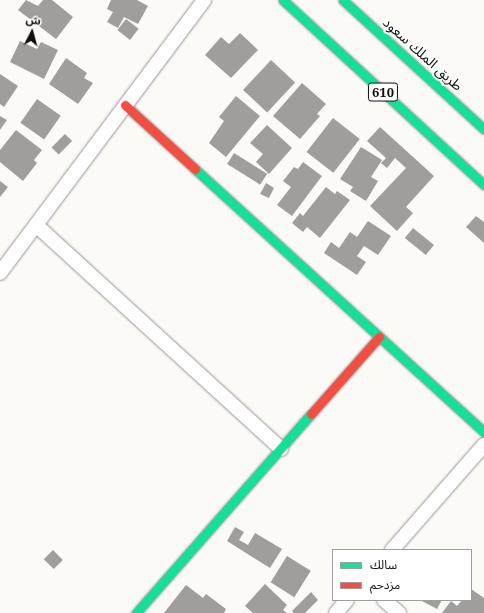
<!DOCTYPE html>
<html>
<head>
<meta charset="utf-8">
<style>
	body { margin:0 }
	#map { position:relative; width:484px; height:613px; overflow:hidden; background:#fcfaf7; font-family:"Noto Serif","Noto Sans Arabic",serif }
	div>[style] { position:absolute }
	.building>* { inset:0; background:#a09e9c; transform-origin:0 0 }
	.roads { filter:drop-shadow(0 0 1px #969594) drop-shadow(0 0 1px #969594) }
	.street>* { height:14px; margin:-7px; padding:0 7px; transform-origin:7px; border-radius:7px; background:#fffefe }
	.fast>* { height:9px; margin:-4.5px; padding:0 4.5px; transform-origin:4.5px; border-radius:4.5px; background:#16e098 }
	.jam>* { height:9px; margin:-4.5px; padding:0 4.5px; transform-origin:4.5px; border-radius:4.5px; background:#f24e42 }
	span { translate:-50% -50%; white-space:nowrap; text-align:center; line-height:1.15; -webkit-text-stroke:4px #fff; paint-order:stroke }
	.shield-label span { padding:1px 3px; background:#fff; border:1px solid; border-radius:3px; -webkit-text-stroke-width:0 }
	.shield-label { font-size:13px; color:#101010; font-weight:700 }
	.street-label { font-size:14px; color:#101010 }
	.legend { position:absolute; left:332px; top:549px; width:140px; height:52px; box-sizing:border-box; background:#fff; border:1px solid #9f9f9f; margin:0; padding:5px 7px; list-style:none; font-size:12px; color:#101010 }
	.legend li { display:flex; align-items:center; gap:8px; height:20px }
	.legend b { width:20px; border:1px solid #9f9f9f }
	.north { position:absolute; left:12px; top:12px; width:40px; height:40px; -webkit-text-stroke:3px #fff; paint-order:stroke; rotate:6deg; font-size:11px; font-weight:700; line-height:16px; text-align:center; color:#101010 }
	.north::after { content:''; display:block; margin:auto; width:14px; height:18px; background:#101010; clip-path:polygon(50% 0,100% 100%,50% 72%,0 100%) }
</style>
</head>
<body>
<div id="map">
	<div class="building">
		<i style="clip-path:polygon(26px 0,38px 6px,43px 0,52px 0,73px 17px,56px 39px,18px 10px)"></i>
		<i style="clip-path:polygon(111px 0,137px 0,148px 6px,138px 24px,124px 17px,118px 28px,107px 22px,113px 12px,107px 9px)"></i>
		<i style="left:126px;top:19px;width:16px;height:14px;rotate:38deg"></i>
		<i style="clip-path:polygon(240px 33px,258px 50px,231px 78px,205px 55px,221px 37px,229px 44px)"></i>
		<i style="clip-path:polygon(20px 41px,37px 49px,41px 42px,58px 50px,44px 79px,10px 62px)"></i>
		<i style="clip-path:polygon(66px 58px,87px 73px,84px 78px,93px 83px,78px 104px,49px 84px)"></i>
		<i style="left:271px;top:60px;width:33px;height:41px;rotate:43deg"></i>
		<i style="clip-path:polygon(0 74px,18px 86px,4px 107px,0 104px)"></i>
		<i style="clip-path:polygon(302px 83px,326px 104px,317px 114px,320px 116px,300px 139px,273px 116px)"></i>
		<i style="clip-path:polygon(236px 96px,260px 116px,226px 157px,209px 143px,224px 121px,219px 117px)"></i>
		<i style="left:37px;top:99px;width:29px;height:29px;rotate:35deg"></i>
		<i style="clip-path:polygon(0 116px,7px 120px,0 130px)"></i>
		<i style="left:333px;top:118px;width:34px;height:43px;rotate:38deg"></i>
		<i style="clip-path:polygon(267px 125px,292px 148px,269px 174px,256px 162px,263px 154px,250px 143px)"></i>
		<i style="clip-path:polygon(380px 127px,434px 176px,406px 207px,413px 213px,397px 231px,370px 206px,406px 168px,395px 158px,387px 168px,381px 163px,386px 158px,367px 141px)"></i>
		<i style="clip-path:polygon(16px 130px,42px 150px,34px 160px,37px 163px,23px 181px,0 162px,0 150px)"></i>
		<i style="left:65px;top:134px;width:10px;height:19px;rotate:45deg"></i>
		<i style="clip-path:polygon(361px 147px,382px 160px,371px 177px,378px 181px,366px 201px,350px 191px,353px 187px,340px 179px)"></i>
		<i style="left:234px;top:153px;width:39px;height:13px;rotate:32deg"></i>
		<i style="clip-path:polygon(303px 162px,322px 176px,292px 216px,277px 205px,291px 187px,283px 181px,294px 167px,298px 169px)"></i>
		<i style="clip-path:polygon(0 181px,8px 187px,0 197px)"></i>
		<i style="clip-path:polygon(266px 183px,274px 188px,269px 198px,260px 194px)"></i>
		<i style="clip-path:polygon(326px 187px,335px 194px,337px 191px,350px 200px,320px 238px,307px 227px,303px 232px,292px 223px,300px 213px,303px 216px)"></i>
		<i style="clip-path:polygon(476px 216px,484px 222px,484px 243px,466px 227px)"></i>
		<i style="clip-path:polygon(368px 221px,391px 236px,378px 255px,364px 246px,357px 256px,366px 262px,357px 275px,324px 253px,331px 242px,339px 248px,350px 232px,357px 237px)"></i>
		<i style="left:413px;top:228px;width:27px;height:13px;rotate:39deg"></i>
		<i style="clip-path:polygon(235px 527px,244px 532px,239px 540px,248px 545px,255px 533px,282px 549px,270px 568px,227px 541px)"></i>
		<i style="left:53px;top:550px;width:14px;height:13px;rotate:45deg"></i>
		<i style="left:287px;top:556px;width:28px;height:31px;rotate:32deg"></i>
		<i style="clip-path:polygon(265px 584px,287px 605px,283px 610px,287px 613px,253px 613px,245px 606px)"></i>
		<i style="clip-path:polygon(186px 585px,203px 598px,206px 594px,226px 609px,224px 613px,164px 613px)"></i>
		<i style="clip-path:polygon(471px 589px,484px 598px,484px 613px,442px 613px,451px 601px,457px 606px,462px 600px,471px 600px)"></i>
		<i style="clip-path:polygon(311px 592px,318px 600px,305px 613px,294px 613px,292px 611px)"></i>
		<i style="clip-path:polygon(420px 600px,442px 600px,437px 609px)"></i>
	</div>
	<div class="roads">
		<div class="street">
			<i style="left:36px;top:225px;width:332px;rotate:42.4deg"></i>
			<i style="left:0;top:273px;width:341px;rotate:-53.2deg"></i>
			<i style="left:392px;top:550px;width:140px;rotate:-48.8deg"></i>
			<i style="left:384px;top:600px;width:20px;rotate:41deg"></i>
			<i style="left:336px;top:613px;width:17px;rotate:-50deg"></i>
		</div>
		<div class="fast">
			<i style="left:283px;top:0;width:273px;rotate:42.6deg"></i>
			<i style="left:343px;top:0;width:191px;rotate:42.5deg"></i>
			<i style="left:195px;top:169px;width:391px;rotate:42.3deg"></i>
			<i style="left:136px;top:613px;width:265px;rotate:-48.7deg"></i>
		</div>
		<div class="jam">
			<i style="left:125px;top:105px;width:95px;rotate:42.4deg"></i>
			<i style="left:311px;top:414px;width:103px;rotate:-48.6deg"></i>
		</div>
	</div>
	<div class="shield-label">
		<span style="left:383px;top:92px">610</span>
	</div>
	<div class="street-label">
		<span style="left:423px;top:54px;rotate:42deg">طريق الملك سعود</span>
	</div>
	<ul class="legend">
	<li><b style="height:5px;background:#16e098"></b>سالك</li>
	<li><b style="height:5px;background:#f24e42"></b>مزدحم</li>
	</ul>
	<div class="north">ش</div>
</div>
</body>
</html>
